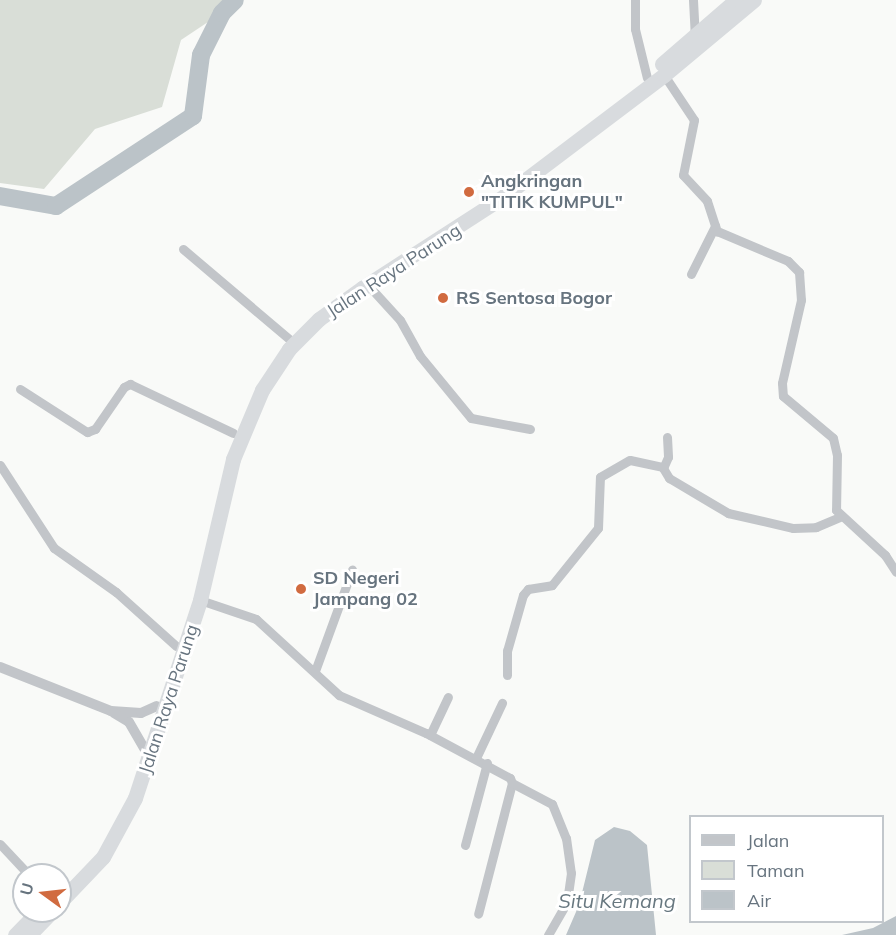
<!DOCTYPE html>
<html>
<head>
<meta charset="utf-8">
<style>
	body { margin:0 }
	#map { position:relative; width:896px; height:935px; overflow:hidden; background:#f9faf8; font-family:Mulish,sans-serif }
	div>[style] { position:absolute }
	.green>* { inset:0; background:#d9ded7 }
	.water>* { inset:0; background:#bbc3c8 }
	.river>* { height:18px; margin:-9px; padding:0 9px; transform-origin:9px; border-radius:9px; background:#bbc3c8 }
	.minor>* { height:9px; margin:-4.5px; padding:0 4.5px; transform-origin:4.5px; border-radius:4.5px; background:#c2c5c9 }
	.tertiary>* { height:10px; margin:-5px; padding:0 5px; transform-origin:5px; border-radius:5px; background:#c2c5c9 }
	.trunk>* { height:15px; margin:-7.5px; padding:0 7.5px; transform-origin:7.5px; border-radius:7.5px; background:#d8dbde }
	.dots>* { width:16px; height:16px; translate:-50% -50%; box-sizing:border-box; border:3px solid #fff; border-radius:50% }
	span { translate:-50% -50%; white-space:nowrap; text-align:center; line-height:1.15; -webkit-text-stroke:6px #fff; paint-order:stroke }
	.poi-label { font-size:18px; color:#67747f; font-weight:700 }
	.left { translate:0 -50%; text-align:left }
	.street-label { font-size:18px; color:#67747f }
	.water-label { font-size:20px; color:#687880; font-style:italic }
	.legend { position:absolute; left:689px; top:815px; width:195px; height:108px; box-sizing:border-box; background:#fff; border:2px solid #c2c7cc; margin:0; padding:8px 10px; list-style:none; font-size:18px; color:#67747f }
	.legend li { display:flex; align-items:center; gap:12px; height:30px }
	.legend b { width:30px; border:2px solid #c2c7cc }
	.north { position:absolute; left:12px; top:863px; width:60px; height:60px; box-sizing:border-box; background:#fff; border:2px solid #c2c7cc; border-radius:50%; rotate:285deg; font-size:16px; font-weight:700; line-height:24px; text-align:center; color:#67747f }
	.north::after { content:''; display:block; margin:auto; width:21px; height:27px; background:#d16b40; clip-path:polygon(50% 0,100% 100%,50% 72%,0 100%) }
</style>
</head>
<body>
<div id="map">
	<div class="green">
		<i style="clip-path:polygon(0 0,241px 0,181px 40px,162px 107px,95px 129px,44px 189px,0 183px)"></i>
	</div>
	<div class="water">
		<i style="clip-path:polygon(614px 827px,630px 831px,647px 845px,656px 935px,566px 935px,579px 905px,595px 840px)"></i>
		<i style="clip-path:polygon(896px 916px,896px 935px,842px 935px,873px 928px)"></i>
	</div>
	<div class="river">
		<i style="left:0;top:196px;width:57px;rotate:10.1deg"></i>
		<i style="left:56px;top:206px;width:164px;rotate:-33.3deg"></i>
		<i style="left:193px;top:116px;width:62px;rotate:-82.5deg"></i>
		<i style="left:201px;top:55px;width:47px;rotate:-63.4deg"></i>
		<i style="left:222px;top:13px;width:18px;rotate:-45deg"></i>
	</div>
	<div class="minor">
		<i style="left:635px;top:0;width:29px;rotate:90deg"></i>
		<i style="left:635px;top:29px;width:50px;rotate:76.2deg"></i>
		<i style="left:693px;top:0;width:34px;rotate:87deg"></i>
		<i style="left:664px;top:75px;width:54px;rotate:56.3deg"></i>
		<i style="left:694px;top:120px;width:56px;rotate:101.3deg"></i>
		<i style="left:683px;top:175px;width:35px;rotate:47deg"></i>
		<i style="left:707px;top:201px;width:32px;rotate:72deg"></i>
		<i style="left:717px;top:231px;width:77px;rotate:22.9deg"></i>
		<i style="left:788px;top:261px;width:16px;rotate:45deg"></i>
		<i style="left:799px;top:272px;width:28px;rotate:86deg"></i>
		<i style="left:801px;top:300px;width:85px;rotate:102.9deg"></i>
		<i style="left:782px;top:383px;width:13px;rotate:86deg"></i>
		<i style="left:783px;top:396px;width:65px;rotate:40deg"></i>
		<i style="left:833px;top:438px;width:17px;rotate:77deg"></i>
		<i style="left:837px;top:455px;width:55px;rotate:91deg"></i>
		<i style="left:836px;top:510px;width:67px;rotate:42.6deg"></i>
		<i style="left:885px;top:555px;width:20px;rotate:57deg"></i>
		<i style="left:183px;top:249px;width:139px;rotate:40.3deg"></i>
		<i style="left:691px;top:274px;width:54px;rotate:-63.4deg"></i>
		<i style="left:368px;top:285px;width:47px;rotate:47.6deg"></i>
		<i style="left:400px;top:320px;width:41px;rotate:60.9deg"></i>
		<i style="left:420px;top:356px;width:80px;rotate:50.6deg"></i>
		<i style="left:471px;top:418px;width:60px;rotate:10.6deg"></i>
		<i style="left:20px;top:389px;width:80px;rotate:32.7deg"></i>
		<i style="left:87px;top:432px;width:9px;rotate:-21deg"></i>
		<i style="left:95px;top:429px;width:51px;rotate:-55.4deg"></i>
		<i style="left:124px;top:387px;width:7px;rotate:-27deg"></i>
		<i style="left:130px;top:384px;width:114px;rotate:25.4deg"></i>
		<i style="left:667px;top:437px;width:20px;rotate:87deg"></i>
		<i style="left:668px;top:457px;width:12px;rotate:114deg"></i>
		<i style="left:663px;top:468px;width:12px;rotate:59deg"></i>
		<i style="left:669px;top:478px;width:69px;rotate:30.7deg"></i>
		<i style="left:728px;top:513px;width:67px;rotate:13deg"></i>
		<i style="left:793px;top:528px;width:23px;rotate:-2deg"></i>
		<i style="left:816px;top:527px;width:28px;rotate:-23deg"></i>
		<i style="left:0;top:465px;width:99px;rotate:57deg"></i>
		<i style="left:54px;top:548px;width:76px;rotate:35.4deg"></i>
		<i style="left:116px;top:592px;width:81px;rotate:42deg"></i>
		<i style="left:200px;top:600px;width:59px;rotate:18.7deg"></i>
		<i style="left:256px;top:619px;width:113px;rotate:42.5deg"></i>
		<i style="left:339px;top:695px;width:95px;rotate:23.6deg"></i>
		<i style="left:426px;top:733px;width:95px;rotate:28.2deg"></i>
		<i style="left:510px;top:778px;width:5px;rotate:68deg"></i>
		<i style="left:512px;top:783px;width:135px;rotate:104.5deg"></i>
		<i style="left:315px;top:671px;width:108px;rotate:-69.9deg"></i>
		<i style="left:507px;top:675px;width:24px;rotate:-90deg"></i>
		<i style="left:507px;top:651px;width:58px;rotate:-74.1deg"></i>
		<i style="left:523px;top:595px;width:8px;rotate:-50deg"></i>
		<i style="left:528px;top:589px;width:24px;rotate:-9deg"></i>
		<i style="left:552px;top:585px;width:73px;rotate:-51.1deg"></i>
		<i style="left:598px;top:528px;width:51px;rotate:-87.8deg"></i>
		<i style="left:600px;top:477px;width:34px;rotate:-30deg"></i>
		<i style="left:630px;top:460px;width:34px;rotate:12deg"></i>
		<i style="left:430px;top:735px;width:42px;rotate:-64.7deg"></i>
		<i style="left:476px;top:758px;width:61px;rotate:-64.7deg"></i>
		<i style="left:512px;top:783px;width:45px;rotate:27.7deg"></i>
		<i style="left:552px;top:804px;width:37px;rotate:68deg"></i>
		<i style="left:566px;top:838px;width:35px;rotate:82deg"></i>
		<i style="left:571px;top:873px;width:29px;rotate:98deg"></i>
		<i style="left:567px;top:902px;width:38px;rotate:120deg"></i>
		<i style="left:0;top:844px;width:42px;rotate:46.9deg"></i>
		<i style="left:465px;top:845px;width:85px;rotate:-75deg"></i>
	</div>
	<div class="tertiary">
		<i style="left:0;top:667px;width:119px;rotate:21.6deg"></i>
		<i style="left:111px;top:711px;width:30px;rotate:4deg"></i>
		<i style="left:141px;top:713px;width:17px;rotate:-24deg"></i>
		<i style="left:114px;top:713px;width:17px;rotate:31deg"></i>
		<i style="left:129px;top:722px;width:30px;rotate:60deg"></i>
	</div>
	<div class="trunk">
		<i style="left:662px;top:64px;width:98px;rotate:-40.9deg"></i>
		<i style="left:60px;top:902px;width:62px;rotate:-46.3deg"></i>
		<i style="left:103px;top:857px;width:67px;rotate:-61.5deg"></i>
		<i style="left:135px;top:798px;width:208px;rotate:-71.8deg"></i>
		<i style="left:200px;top:600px;width:145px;rotate:-76.8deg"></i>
		<i style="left:233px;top:459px;width:75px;rotate:-67.2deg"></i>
		<i style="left:262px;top:390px;width:49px;rotate:-56.6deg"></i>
		<i style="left:289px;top:349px;width:42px;rotate:-45deg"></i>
		<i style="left:319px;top:319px;width:53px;rotate:-35.8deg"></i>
		<i style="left:362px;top:288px;width:169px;rotate:-32.9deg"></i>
		<i style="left:504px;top:196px;width:201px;rotate:-37.1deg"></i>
		<i style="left:664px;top:75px;width:117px;rotate:-39.8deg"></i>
		<i style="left:15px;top:935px;width:28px;rotate:-46deg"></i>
		<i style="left:29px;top:935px;width:33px;rotate:-46deg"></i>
	</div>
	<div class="dots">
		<i style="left:469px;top:192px;background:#d16b40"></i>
		<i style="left:443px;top:298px;background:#d16b40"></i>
		<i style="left:301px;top:589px;background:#d16b40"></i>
	</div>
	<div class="poi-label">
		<span class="left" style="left:481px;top:192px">Angkringan<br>"TITIK KUMPUL"</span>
		<span class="left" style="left:456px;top:298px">RS Sentosa Bogor</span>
		<span class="left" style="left:313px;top:589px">SD Negeri<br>Jampang 02</span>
	</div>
	<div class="street-label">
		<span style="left:394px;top:271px;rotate:-33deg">Jalan Raya Parung</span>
		<span style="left:169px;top:699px;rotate:-72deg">Jalan Raya Parung</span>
	</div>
	<div class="water-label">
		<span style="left:617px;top:900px">Situ Kemang</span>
	</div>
	<ul class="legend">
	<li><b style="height:8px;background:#c2c5c9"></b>Jalan</li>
	<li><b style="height:16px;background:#d9ded7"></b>Taman</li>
	<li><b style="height:16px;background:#bbc3c8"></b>Air</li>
	</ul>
	<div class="north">U</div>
</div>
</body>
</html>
